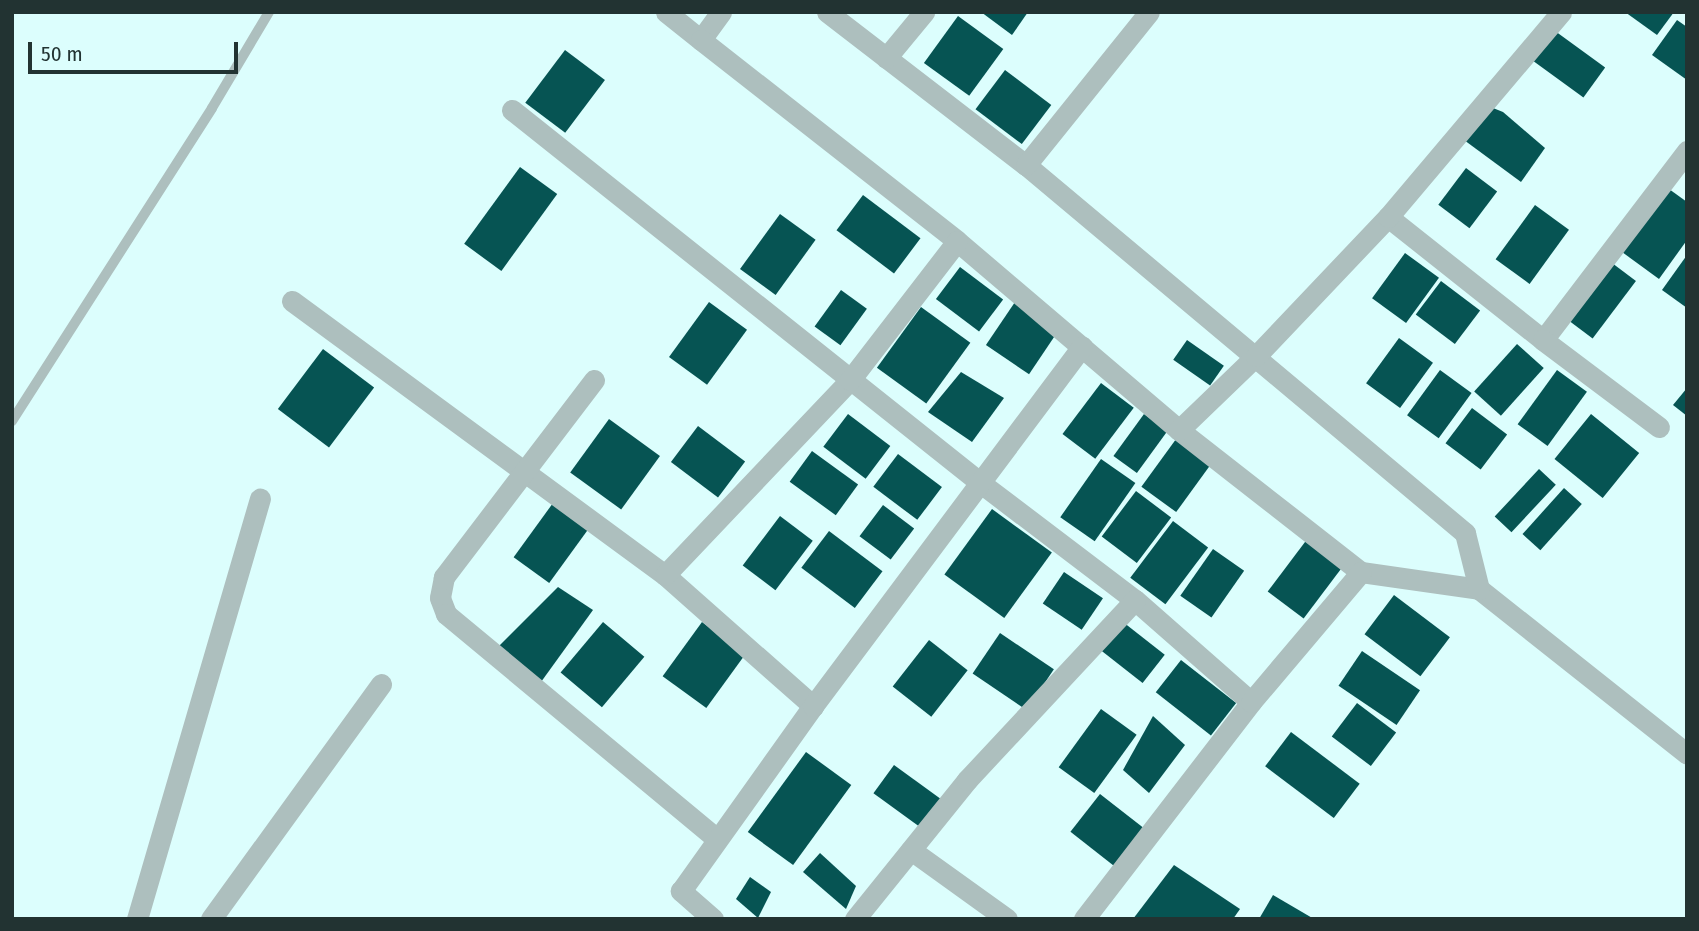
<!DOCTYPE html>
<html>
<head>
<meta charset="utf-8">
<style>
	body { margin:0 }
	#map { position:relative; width:1699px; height:931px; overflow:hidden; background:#dcfefd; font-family:"Fira Sans Condensed",sans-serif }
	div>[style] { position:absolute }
	.building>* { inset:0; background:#065453; transform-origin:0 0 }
	.service>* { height:10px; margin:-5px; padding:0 5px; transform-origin:5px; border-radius:5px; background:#adbfbe }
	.minor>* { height:21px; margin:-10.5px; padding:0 10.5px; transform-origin:10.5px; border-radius:10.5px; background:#adbfbe }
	span { translate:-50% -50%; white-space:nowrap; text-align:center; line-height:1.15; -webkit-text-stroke:7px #dcfefd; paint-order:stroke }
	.frame { position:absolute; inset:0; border:14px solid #223332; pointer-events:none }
	.scale { position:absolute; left:28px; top:42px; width:210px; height:32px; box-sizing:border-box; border:4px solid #223332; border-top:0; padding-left:9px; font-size:21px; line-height:24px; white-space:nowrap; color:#223332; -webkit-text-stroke:5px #dcfefd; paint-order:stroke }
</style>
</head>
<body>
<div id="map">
	<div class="building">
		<i style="clip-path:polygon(981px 12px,1028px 12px,1012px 35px)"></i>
		<i style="clip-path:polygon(1625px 12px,1674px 12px,1657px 35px)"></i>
		<i style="left:958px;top:16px;width:56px;height:58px;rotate:36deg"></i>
		<i style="clip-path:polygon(1677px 20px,1687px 27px,1687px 80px,1652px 55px)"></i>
		<i style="left:1555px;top:31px;width:62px;height:37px;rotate:36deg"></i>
		<i style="left:565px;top:50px;width:50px;height:66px;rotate:37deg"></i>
		<i style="left:1005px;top:70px;width:58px;height:49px;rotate:37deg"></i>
		<i style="clip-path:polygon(1488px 106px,1503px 112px,1545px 148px,1521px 182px,1464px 140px)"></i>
		<i style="left:520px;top:167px;width:46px;height:95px;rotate:36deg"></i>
		<i style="left:1466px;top:168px;width:39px;height:46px;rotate:37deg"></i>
		<i style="clip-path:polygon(1669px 189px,1687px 202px,1687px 240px,1659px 279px,1622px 252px)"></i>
		<i style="left:863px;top:195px;width:72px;height:44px;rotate:37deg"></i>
		<i style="left:1535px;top:205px;width:42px;height:67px;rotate:36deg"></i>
		<i style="left:780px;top:214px;width:44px;height:68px;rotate:36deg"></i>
		<i style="left:1405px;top:253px;width:42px;height:56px;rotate:36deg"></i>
		<i style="clip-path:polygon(1687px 255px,1687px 308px,1662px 290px)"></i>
		<i style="left:1612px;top:263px;width:30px;height:72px;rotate:37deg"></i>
		<i style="left:960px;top:267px;width:54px;height:40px;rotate:37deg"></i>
		<i style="left:1441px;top:281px;width:49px;height:42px;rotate:37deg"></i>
		<i style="left:841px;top:290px;width:32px;height:45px;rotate:36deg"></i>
		<i style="left:709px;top:302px;width:47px;height:68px;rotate:36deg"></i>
		<i style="left:1015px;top:302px;width:52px;height:52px;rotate:34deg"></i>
		<i style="left:921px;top:307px;width:61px;height:75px;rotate:36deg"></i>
		<i style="left:1399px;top:338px;width:42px;height:56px;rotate:36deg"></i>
		<i style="left:1187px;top:340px;width:45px;height:24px;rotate:35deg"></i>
		<i style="left:1517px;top:344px;width:36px;height:64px;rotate:42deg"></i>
		<i style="left:323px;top:349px;width:64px;height:75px;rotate:37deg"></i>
		<i style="left:1440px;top:370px;width:39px;height:56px;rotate:36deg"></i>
		<i style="left:1557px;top:370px;width:37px;height:67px;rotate:36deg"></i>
		<i style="clip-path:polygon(961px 372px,1004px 398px,972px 442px,928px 412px)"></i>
		<i style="left:1101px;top:383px;width:41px;height:64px;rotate:37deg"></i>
		<i style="clip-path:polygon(1687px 388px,1687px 416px,1673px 405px)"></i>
		<i style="left:1472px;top:408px;width:44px;height:44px;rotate:37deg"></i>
		<i style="left:848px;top:414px;width:53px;height:41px;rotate:37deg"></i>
		<i style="left:1144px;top:414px;width:29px;height:52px;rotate:36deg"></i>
		<i style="left:1591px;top:414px;width:62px;height:58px;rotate:39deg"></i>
		<i style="left:609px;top:419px;width:63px;height:66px;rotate:36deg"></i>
		<i style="left:698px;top:426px;width:59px;height:45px;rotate:37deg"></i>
		<i style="left:1179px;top:435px;width:43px;height:64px;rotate:36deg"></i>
		<i style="left:812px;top:451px;width:57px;height:38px;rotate:36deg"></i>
		<i style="left:898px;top:454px;width:55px;height:41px;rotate:37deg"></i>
		<i style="left:1101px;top:459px;width:42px;height:71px;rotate:35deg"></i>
		<i style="left:1539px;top:469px;width:23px;height:65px;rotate:43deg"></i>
		<i style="left:1564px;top:488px;width:24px;height:62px;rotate:42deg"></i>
		<i style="left:1136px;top:491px;width:44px;height:57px;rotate:37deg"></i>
		<i style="left:553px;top:503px;width:44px;height:67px;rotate:36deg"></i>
		<i style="left:883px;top:505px;width:39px;height:39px;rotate:37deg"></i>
		<i style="left:992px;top:509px;width:74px;height:81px;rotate:36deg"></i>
		<i style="left:780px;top:516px;width:41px;height:62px;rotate:37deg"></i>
		<i style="left:1173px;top:521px;width:44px;height:71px;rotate:37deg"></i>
		<i style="left:829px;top:531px;width:67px;height:46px;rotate:37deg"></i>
		<i style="left:1308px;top:538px;width:45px;height:67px;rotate:37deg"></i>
		<i style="left:1213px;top:549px;width:38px;height:57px;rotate:35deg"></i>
		<i style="left:1064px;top:572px;width:47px;height:38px;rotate:34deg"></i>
		<i style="clip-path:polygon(558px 587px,593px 610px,541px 682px,499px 646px)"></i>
		<i style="left:1394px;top:595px;width:70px;height:49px;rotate:37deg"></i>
		<i style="left:603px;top:622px;width:54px;height:66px;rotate:40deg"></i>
		<i style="left:702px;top:622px;width:54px;height:67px;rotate:36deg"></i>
		<i style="left:1123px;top:622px;width:53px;height:36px;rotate:38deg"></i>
		<i style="left:1000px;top:633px;width:65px;height:49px;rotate:34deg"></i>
		<i style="left:929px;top:640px;width:49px;height:59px;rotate:38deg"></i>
		<i style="left:1362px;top:651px;width:70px;height:42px;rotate:34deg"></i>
		<i style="left:1181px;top:660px;width:70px;height:41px;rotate:38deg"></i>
		<i style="left:1357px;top:703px;width:49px;height:42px;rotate:37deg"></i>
		<i style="left:1101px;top:709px;width:44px;height:72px;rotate:36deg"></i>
		<i style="clip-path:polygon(1153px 716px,1185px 745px,1149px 793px,1123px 770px)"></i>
		<i style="left:1291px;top:732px;width:86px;height:43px;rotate:37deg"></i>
		<i style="left:806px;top:752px;width:56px;height:99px;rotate:36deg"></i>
		<i style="left:894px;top:765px;width:63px;height:35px;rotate:36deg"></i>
		<i style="left:1100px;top:794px;width:55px;height:48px;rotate:38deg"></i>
		<i style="clip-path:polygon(820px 853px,856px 886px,846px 909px,803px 872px)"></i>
		<i style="clip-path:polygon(1174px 865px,1240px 909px,1233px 919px,1133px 919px)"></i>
		<i style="clip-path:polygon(750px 877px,771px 892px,758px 918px,736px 899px)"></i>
		<i style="clip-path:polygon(1273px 895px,1314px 919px,1259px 919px)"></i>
	</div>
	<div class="service">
		<i style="left:12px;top:421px;width:371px;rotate:-57.4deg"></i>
		<i style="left:212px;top:108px;width:112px;rotate:-59.3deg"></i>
	</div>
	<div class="minor">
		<i style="left:666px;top:12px;width:45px;rotate:38.7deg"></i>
		<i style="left:721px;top:12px;width:34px;rotate:126deg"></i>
		<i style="left:701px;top:40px;width:325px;rotate:38.1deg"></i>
		<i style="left:957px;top:241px;width:292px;rotate:40.4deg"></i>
		<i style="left:1179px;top:430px;width:231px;rotate:38deg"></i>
		<i style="left:1361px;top:572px;width:119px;rotate:8.2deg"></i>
		<i style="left:1479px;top:589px;width:265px;rotate:38.4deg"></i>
		<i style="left:827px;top:12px;width:251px;rotate:37.6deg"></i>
		<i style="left:1026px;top:165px;width:573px;rotate:39.97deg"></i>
		<i style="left:1465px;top:533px;width:58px;rotate:76deg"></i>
		<i style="left:886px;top:58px;width:60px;rotate:-50.4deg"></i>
		<i style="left:512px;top:110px;width:601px;rotate:38.51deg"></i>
		<i style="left:982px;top:484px;width:192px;rotate:37.2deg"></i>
		<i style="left:1135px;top:600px;width:154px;rotate:41.3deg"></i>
		<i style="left:1026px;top:165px;width:196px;rotate:-51.2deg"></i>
		<i style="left:1388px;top:217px;width:198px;rotate:38.4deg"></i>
		<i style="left:1543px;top:340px;width:238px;rotate:-52.7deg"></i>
		<i style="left:292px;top:301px;width:463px;rotate:36.3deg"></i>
		<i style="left:665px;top:575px;width:198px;rotate:41.5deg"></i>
		<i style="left:1543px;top:340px;width:145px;rotate:36.9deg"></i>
		<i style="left:594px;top:380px;width:248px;rotate:127.3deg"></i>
		<i style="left:444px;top:577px;width:21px;rotate:101deg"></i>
		<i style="left:440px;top:598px;width:17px;rotate:69deg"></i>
		<i style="left:446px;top:614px;width:352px;rotate:39.7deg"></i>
		<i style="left:1179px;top:430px;width:107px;rotate:-43.9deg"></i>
		<i style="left:1256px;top:356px;width:192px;rotate:-46.5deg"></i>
		<i style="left:1388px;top:217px;width:268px;rotate:-49.8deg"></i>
		<i style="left:665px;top:575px;width:269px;rotate:-46.5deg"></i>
		<i style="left:850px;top:380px;width:175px;rotate:-52.4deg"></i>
		<i style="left:911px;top:850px;width:118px;rotate:35.7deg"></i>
		<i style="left:137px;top:919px;width:438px;rotate:-73.7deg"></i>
		<i style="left:211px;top:919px;width:290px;rotate:-54.1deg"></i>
		<i style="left:713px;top:919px;width:43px;rotate:-138.8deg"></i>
		<i style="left:681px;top:891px;width:227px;rotate:-54.5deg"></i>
		<i style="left:813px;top:706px;width:449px;rotate:-53.2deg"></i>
		<i style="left:855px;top:919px;width:179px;rotate:-51.1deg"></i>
		<i style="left:967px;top:780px;width:246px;rotate:-47deg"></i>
		<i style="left:1084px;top:919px;width:274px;rotate:-52.4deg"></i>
		<i style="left:1251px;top:702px;width:170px;rotate:-49.8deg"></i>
	</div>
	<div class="frame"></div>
	<div class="scale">50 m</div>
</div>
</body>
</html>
